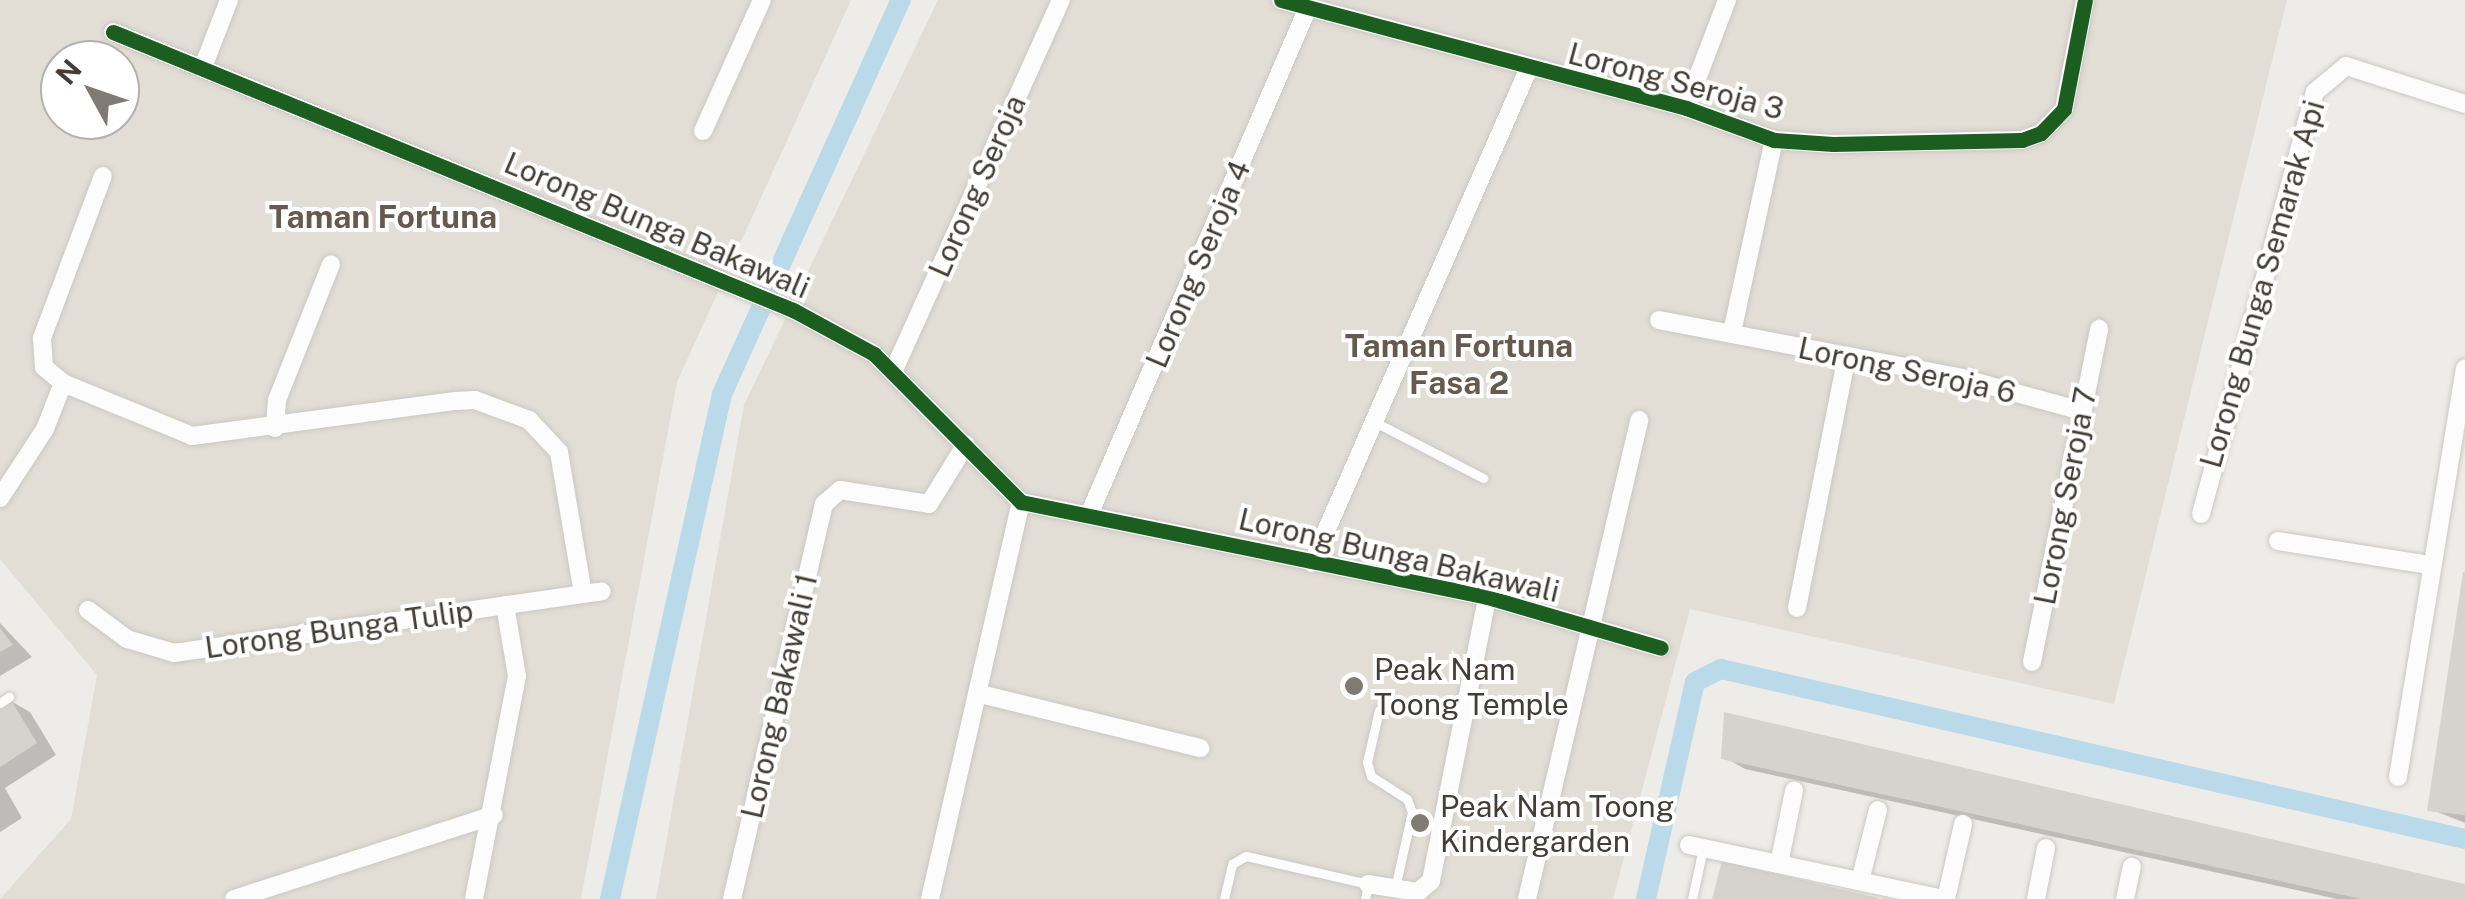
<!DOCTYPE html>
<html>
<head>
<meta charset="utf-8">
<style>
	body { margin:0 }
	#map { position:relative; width:2465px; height:899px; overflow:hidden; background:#eeece8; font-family:"Public Sans",sans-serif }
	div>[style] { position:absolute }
	.residential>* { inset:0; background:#e2ddd5 }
	.shadow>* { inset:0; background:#0003 }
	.canal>* { height:20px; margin:-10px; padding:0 10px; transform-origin:10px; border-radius:10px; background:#bbdae9 }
	.building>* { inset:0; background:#d6d3cf }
	.roads { filter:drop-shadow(0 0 2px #cac8c4) drop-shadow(0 0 2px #cac8c4) }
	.service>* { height:9px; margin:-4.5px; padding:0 4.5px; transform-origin:4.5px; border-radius:4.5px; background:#fcfcfc }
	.minor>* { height:18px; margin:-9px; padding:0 9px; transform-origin:9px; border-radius:9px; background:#fcfcfc }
	.cycleway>* { height:15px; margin:-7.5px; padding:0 7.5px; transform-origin:7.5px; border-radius:7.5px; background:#1b5e20 }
	.dots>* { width:28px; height:28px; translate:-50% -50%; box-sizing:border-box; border:5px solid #fff; border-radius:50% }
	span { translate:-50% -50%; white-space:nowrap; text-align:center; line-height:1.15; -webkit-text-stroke:8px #fff; paint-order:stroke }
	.street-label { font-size:30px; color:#433d35 }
	.poi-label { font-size:30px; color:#433d35 }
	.left { translate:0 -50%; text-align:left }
	.neighbourhood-label { font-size:32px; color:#655a4d; font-weight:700 }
	.north { position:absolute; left:40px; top:40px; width:100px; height:100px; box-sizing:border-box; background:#fff; border:2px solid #b4b1ae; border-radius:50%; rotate:310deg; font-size:28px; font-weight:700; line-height:40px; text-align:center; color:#433d35 }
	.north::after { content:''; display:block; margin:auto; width:35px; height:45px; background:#7f7a74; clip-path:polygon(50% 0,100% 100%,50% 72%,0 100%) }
</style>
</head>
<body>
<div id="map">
	<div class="residential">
		<i style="clip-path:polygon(evenodd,0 0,851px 0,677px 382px,581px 899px,0 899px,71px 819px,97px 675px,0 559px,0 0,60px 60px,120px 60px,120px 120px,60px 120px,60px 60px)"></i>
		<i style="clip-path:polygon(938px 0,2287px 0,2114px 704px,1690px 609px,1613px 899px,656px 899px,744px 405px)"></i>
	</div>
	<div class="shadow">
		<i style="clip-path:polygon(2465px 574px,2465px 823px,2430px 809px)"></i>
		<i style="clip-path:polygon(0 623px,32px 657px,0 676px)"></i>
		<i style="clip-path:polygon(9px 700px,30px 712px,56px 755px,5px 788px,22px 818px,0 832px,0 706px)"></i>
		<i style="clip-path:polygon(1724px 757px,2465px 886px,2465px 899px,2337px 899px,1745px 769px)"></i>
	</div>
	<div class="canal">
		<i style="left:610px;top:899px;width:517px;rotate:-77.5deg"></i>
		<i style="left:722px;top:394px;width:433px;rotate:-65.6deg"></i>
		<i style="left:1646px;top:899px;width:222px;rotate:-77.3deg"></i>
		<i style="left:1695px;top:682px;width:29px;rotate:-27deg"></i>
		<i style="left:1721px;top:669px;width:763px;rotate:12.87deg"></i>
	</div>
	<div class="building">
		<i style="clip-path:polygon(2463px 572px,2465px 572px,2465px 815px,2427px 811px)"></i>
		<i style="clip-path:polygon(0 628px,13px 645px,0 652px)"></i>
		<i style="clip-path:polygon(9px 697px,37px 743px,0 767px,0 703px)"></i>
		<i style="clip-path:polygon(1724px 712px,2465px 884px,2465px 899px,2362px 899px,1721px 759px)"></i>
		<i style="clip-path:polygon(1722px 861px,1878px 898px,1878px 899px,1712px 899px)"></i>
	</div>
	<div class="roads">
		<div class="service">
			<i style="left:1375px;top:422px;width:122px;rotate:27.4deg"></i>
			<i style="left:0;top:703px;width:11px;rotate:-34deg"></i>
			<i style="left:1379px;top:710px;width:53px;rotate:103deg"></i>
			<i style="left:1367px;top:762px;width:15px;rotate:74deg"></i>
			<i style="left:1371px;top:776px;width:43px;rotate:32.6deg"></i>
			<i style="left:1407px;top:799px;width:14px;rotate:69deg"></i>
			<i style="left:1412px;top:812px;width:78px;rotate:102.6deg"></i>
			<i style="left:1224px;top:899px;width:36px;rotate:-77deg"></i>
			<i style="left:1232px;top:864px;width:16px;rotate:-30deg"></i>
			<i style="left:1246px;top:856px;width:125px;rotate:12.9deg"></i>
			<i style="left:1368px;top:884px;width:15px;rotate:101deg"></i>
			<i style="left:1692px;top:899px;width:52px;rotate:-77.8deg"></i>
		</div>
		<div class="minor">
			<i style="left:1281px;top:0;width:419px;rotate:14.9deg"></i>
			<i style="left:1686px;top:108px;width:94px;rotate:20deg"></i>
			<i style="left:1774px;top:140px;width:59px;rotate:3.9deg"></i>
			<i style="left:1833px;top:144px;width:189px;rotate:-1.2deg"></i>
			<i style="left:2022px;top:140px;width:20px;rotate:-20deg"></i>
			<i style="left:2041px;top:133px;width:33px;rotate:-46deg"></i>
			<i style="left:2064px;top:109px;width:111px;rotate:-79.1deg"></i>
			<i style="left:113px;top:32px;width:735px;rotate:22.24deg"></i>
			<i style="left:793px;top:310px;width:92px;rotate:28.5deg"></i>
			<i style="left:874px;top:354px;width:209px;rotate:45.2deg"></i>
			<i style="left:1021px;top:502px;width:476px;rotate:11.5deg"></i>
			<i style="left:1487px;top:597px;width:181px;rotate:16.3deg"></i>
			<i style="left:203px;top:67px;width:72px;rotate:-68.8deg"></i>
			<i style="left:1686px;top:108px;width:116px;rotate:-69.2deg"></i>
			<i style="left:703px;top:131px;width:144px;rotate:-65.8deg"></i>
			<i style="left:1659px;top:320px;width:309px;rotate:10.8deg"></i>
			<i style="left:1962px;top:378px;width:124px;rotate:15.4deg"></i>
			<i style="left:1732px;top:332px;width:197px;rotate:-77.7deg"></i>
			<i style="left:893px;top:372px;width:408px;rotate:-65.7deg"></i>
			<i style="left:63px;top:383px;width:139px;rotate:22.3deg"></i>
			<i style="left:192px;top:436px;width:266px;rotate:-7.6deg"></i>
			<i style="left:456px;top:401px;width:19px;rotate:-3deg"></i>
			<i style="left:475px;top:400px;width:58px;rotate:20.3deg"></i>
			<i style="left:529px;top:420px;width:44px;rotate:46.8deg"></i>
			<i style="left:559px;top:452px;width:144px;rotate:80.4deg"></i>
			<i style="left:275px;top:428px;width:28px;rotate:-86deg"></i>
			<i style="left:277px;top:400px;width:146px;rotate:-68.3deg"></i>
			<i style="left:0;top:498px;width:82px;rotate:-56.9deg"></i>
			<i style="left:45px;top:429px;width:49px;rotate:-68.6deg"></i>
			<i style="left:63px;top:383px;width:25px;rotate:-140deg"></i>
			<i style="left:44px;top:367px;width:29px;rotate:-94deg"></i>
			<i style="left:42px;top:338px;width:173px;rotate:-69.4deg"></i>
			<i style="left:2201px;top:514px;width:437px;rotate:-74.9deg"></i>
			<i style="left:2315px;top:92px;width:40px;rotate:-40deg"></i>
			<i style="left:2346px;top:66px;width:125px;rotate:17.7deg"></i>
			<i style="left:1089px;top:515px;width:548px;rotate:-66.66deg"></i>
			<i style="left:2278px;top:541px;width:154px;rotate:9deg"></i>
			<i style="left:1312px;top:563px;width:538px;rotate:-66.34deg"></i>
			<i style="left:1797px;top:608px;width:257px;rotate:-78.8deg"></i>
			<i style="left:88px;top:610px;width:49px;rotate:36.6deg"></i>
			<i style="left:127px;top:639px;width:49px;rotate:16.6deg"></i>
			<i style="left:174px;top:653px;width:432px;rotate:-8.2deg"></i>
			<i style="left:2032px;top:662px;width:340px;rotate:-78.6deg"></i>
			<i style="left:980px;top:694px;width:227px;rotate:13.8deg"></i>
			<i style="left:2398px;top:777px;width:414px;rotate:-80.7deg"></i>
			<i style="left:1689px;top:845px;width:259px;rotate:12deg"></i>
			<i style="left:1779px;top:864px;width:75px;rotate:-78.4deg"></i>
			<i style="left:1860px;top:881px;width:73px;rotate:-75.8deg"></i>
			<i style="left:1368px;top:884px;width:51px;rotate:9.1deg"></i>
			<i style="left:1418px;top:892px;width:17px;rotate:-40deg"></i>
			<i style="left:1431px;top:881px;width:289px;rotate:-78.8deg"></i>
			<i style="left:234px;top:899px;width:273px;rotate:-17.9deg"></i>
			<i style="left:474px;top:899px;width:227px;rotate:-79.1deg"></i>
			<i style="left:517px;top:676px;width:72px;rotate:-99.6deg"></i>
			<i style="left:732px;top:899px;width:406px;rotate:-76.9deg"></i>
			<i style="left:824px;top:504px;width:21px;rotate:-41deg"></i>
			<i style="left:840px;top:490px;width:90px;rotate:8.9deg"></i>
			<i style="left:929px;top:504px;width:70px;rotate:-58.3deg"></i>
			<i style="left:930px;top:899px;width:407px;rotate:-77.1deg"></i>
			<i style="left:1527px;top:899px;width:492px;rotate:-76.8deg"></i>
			<i style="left:1946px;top:899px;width:77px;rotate:-77.2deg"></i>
			<i style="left:2036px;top:899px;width:52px;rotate:-78.9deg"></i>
			<i style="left:2125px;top:899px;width:33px;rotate:-78deg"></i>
		</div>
	</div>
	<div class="cycleway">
		<i style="left:1281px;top:0;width:419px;rotate:14.9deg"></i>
		<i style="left:1686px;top:108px;width:94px;rotate:20deg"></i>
		<i style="left:1774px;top:140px;width:59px;rotate:3.9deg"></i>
		<i style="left:1833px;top:144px;width:189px;rotate:-1.2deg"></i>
		<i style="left:2022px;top:140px;width:20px;rotate:-20deg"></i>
		<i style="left:2041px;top:133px;width:33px;rotate:-46deg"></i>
		<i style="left:2064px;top:109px;width:111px;rotate:-79.1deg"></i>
		<i style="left:113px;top:32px;width:735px;rotate:22.24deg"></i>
		<i style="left:793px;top:310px;width:92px;rotate:28.5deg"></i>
		<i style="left:874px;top:354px;width:209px;rotate:45.2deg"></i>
		<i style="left:1021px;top:502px;width:476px;rotate:11.5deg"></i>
		<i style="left:1487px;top:597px;width:181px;rotate:16.3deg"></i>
	</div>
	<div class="dots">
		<i style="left:1354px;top:686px;background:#7f7a74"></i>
		<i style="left:1420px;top:823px;background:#7f7a74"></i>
	</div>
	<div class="street-label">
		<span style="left:1676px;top:81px;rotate:15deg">Lorong Seroja 3</span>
		<span style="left:977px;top:186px;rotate:-66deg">Lorong Seroja</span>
		<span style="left:657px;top:225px;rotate:23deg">Lorong Bunga Bakawali</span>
		<span style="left:1198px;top:264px;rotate:-67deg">Lorong Seroja 4</span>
		<span style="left:2262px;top:284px;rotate:-74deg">Lorong Bunga Semarak Api</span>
		<span style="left:1907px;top:370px;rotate:12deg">Lorong Seroja 6</span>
		<span style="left:2065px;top:496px;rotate:-79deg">Lorong Seroja 7</span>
		<span style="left:1399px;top:555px;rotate:13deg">Lorong Bunga Bakawali</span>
		<span style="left:339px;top:629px;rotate:-8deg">Lorong Bunga Tulip</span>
		<span style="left:779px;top:696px;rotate:-77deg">Lorong Bakawali 1</span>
	</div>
	<div class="poi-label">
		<span class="left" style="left:1374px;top:686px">Peak Nam<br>Toong Temple</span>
		<span class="left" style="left:1440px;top:823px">Peak Nam Toong<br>Kindergarden</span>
	</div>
	<div class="neighbourhood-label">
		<span style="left:383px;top:217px">Taman Fortuna</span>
		<span style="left:1459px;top:365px">Taman Fortuna<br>Fasa 2</span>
	</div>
	<div class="north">N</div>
</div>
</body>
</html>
